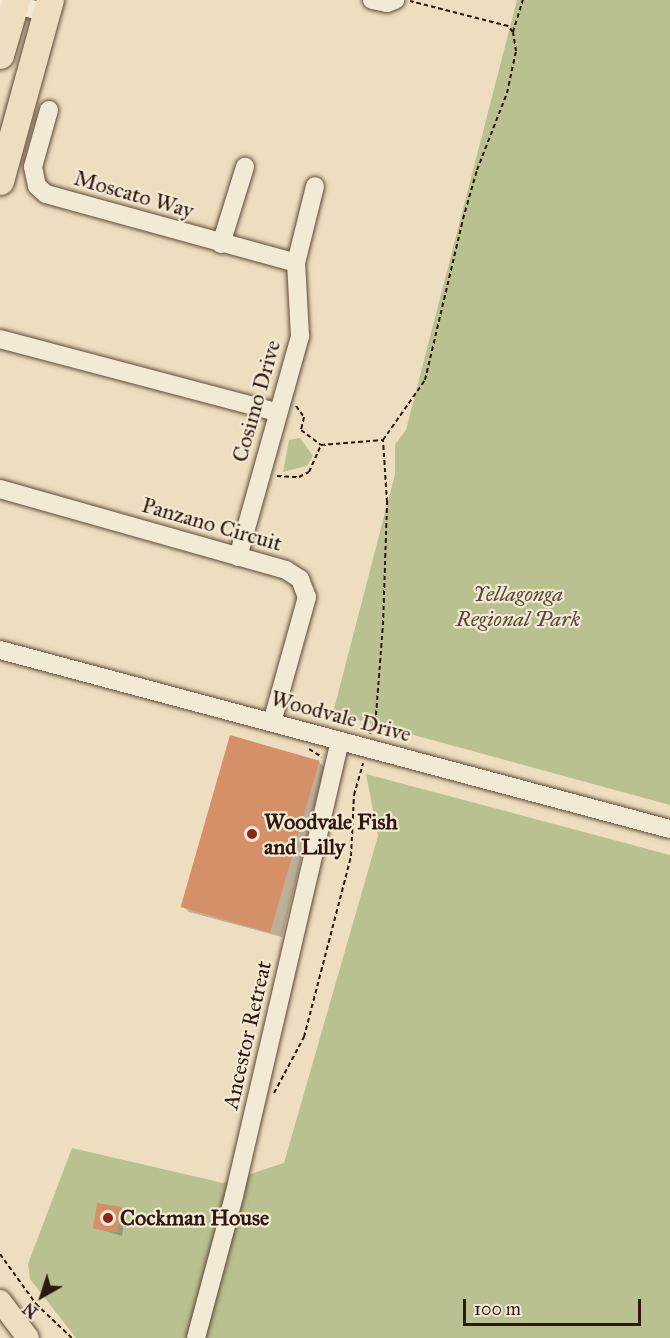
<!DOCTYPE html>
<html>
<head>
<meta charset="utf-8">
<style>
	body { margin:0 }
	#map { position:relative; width:670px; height:1338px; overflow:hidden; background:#ecdebe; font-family:"IM FELL Great Primer",serif }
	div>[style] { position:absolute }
	.green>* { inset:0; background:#bac190 }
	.shadow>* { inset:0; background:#0003 }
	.building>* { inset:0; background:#d59067; transform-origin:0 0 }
	.path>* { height:2px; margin-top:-1px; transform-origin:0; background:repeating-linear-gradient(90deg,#2f170d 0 4.5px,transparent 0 7.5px) }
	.roads { filter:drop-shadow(0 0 2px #5e4939) drop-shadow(0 0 2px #5e4939) }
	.minor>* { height:18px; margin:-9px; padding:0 9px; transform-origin:9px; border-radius:9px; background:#f3ead5 }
	.major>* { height:22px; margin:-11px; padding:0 11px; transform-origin:11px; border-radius:11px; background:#ecdebe }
	.highway>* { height:27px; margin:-13.5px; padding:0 13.5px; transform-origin:13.5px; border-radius:13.5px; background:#ecdebe }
	.dots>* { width:16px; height:16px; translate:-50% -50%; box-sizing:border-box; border:3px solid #f3ead5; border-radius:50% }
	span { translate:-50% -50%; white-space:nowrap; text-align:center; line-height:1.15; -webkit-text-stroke:4.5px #f3ead5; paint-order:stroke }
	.street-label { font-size:22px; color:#2f170d }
	.park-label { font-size:22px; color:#594a34; font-style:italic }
	.poi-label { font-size:22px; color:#2f170d; font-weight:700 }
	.left { translate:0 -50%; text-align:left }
	.north { position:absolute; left:12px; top:1266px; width:60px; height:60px; -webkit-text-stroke:4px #f3ead5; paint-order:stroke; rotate:219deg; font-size:16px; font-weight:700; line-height:24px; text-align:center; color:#2f170d }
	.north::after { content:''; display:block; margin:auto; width:21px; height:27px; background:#2f170d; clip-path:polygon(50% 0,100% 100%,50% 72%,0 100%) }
	.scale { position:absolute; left:463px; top:1299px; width:178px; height:27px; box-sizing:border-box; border:3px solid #2f170d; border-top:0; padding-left:8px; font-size:18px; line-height:21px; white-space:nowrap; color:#2f170d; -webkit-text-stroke:4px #f3ead5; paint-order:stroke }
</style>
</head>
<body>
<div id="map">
	<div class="green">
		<i style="clip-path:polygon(517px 0,670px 0,670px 805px,333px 713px,395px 474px,395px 444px,406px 430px)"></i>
		<i style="clip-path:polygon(300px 438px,313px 456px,307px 466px,283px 472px,289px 440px)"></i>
		<i style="clip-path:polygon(366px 774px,670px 855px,670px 1338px,76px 1338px,30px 1279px,28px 1264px,72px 1148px,223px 1183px,284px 1163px,378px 836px)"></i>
	</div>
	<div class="shadow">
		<i style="clip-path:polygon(319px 762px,324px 767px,282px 937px,189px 912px,184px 907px)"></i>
		<i style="clip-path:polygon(121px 1208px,125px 1212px,122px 1236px,96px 1228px)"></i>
	</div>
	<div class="building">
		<i style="left:230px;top:735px;width:93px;height:179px;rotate:16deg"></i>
		<i style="left:97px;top:1203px;width:25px;height:26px;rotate:9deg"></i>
	</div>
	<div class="path">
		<i style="left:513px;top:32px;width:34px;rotate:-73deg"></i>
		<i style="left:296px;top:406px;width:14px;rotate:54deg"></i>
		<i style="left:304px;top:417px;width:13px;rotate:103deg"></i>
		<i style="left:301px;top:430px;width:25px;rotate:37deg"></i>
		<i style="left:321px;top:445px;width:62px;rotate:-4.6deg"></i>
		<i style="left:277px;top:476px;width:22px;rotate:3deg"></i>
		<i style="left:299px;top:477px;width:11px;rotate:-27deg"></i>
		<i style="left:309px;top:472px;width:30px;rotate:-66deg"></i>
		<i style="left:370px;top:734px;width:20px;rotate:-72deg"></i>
		<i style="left:376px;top:715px;width:90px;rotate:-85.6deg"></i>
		<i style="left:383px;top:625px;width:123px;rotate:-88.1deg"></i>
		<i style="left:387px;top:502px;width:62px;rotate:-93.7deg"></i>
		<i style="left:383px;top:440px;width:73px;rotate:-55deg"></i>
		<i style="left:425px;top:380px;width:165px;rotate:-76.7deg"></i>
		<i style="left:463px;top:219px;width:51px;rotate:-74.1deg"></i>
		<i style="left:477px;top:170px;width:83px;rotate:-68.7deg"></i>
		<i style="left:507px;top:93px;width:43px;rotate:-77.9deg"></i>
		<i style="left:516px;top:51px;width:19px;rotate:-99deg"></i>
		<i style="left:513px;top:32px;width:8px;rotate:-130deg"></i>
		<i style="left:508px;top:26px;width:101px;rotate:-165.7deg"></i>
		<i style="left:309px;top:749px;width:15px;rotate:32deg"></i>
		<i style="left:274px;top:1093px;width:64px;rotate:-61.8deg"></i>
		<i style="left:304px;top:1037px;width:187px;rotate:-75.4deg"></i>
		<i style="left:351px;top:856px;width:61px;rotate:-87.2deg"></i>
		<i style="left:354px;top:795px;width:33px;rotate:-74deg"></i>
		<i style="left:0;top:1254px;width:62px;rotate:54.2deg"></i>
		<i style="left:36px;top:1304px;width:50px;rotate:43.4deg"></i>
	</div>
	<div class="roads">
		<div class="minor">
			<i style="left:0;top:0;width:48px;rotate:15.8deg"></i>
			<i style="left:372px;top:0;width:15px;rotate:11deg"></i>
			<i style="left:387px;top:3px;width:9px;rotate:-21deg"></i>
			<i style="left:49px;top:110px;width:59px;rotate:105.7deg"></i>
			<i style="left:33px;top:167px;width:19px;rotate:78deg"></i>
			<i style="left:37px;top:186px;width:12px;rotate:42deg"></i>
			<i style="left:46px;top:194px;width:259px;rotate:15.4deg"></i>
			<i style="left:221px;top:244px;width:81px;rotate:-72.7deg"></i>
			<i style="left:0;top:339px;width:286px;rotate:14.8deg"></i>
			<i style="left:0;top:489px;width:297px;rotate:15.8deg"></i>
			<i style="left:286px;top:570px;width:17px;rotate:33deg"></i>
			<i style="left:300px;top:579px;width:19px;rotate:69deg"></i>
			<i style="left:307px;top:597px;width:130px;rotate:105.6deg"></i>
			<i style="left:238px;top:557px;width:230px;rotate:-74.3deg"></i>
			<i style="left:300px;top:336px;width:73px;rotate:-93.1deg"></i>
			<i style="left:296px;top:263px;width:79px;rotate:-76.1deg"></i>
			<i style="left:0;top:650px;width:693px;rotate:14.96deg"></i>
			<i style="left:196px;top:1338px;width:147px;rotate:-75deg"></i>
			<i style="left:234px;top:1196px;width:467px;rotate:-76.9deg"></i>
		</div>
		<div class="major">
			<i style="left:0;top:1301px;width:46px;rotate:52.9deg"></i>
		</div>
		<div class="highway">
			<i style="left:0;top:55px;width:57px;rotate:-73.8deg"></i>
			<i style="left:0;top:181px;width:188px;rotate:-74.6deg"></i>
		</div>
	</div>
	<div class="dots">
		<i style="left:252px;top:834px;background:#8f2418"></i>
		<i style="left:108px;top:1218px;background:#8f2418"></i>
	</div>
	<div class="street-label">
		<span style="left:134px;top:194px;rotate:16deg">Moscato Way</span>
		<span style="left:256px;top:401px;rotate:-74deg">Cosimo Drive</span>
		<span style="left:212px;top:524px;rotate:16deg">Panzano Circuit</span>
		<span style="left:341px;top:716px;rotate:15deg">Woodvale Drive</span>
		<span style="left:247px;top:1035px;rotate:-77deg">Ancestor Retreat</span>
	</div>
	<div class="park-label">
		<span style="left:518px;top:606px">Yellagonga<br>Regional Park</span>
	</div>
	<div class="poi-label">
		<span class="left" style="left:264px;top:834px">Woodvale Fish<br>and Lilly</span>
		<span class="left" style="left:120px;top:1218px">Cockman House</span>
	</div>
	<div class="north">N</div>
	<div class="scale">100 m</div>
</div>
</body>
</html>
